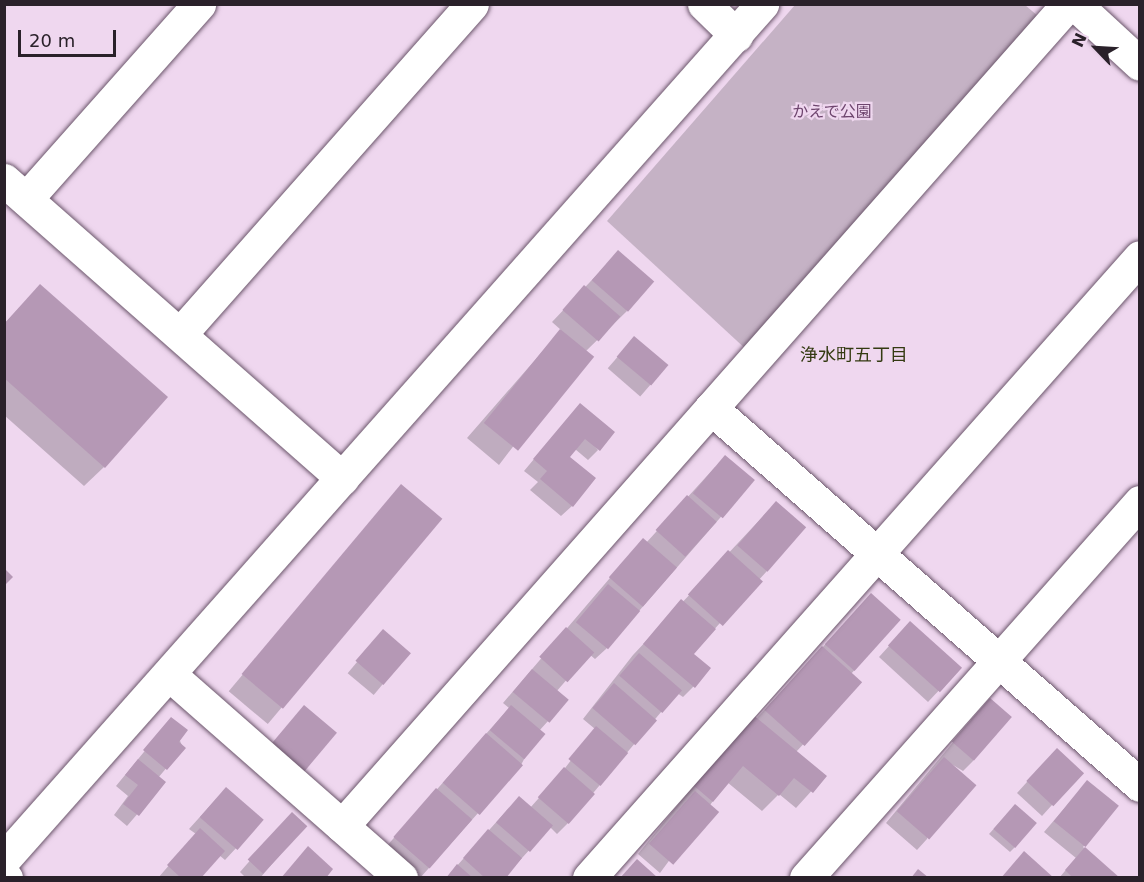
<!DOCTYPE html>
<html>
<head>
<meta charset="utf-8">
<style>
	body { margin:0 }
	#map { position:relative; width:1144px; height:882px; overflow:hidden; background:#efd7ef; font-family:"DejaVu Sans","Noto Sans JP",sans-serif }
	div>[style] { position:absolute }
	.green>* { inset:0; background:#c5b2c5 }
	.shadow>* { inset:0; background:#0003; transform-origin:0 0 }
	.building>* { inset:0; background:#b598b5; transform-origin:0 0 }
	.roads { filter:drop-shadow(0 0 2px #6b566b) drop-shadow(0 0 2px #6b566b) }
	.minor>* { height:33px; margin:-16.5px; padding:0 16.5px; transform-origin:16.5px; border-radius:16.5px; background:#fff }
	.tertiary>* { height:33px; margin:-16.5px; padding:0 16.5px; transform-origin:16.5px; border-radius:16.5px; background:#fff }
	span { translate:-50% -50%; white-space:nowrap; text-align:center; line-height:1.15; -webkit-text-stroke:4.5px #efd7ef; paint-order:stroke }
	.park-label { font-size:16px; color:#6e456e }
	.neighbourhood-label { font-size:18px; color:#343a12 }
	.frame { position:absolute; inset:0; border:6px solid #2a212a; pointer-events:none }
	.north { position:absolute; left:1066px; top:18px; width:60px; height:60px; -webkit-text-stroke:4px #efd7ef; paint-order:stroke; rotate:295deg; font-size:16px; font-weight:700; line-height:24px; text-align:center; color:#2a212a }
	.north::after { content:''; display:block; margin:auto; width:21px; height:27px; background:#2a212a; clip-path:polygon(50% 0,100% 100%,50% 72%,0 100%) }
	.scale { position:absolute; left:18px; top:30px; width:98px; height:27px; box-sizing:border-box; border:3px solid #2a212a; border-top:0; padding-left:8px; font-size:18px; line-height:21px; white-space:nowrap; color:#2a212a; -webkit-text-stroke:4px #efd7ef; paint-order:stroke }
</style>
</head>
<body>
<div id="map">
	<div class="green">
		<i style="clip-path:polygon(795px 5px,1025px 5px,1045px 22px,749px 352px,607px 221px)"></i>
	</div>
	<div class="shadow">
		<i style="clip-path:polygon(608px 263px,627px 311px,585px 352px,499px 465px,467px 438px,561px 330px,552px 322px)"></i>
		<i style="clip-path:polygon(40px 286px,104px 467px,84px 486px,4px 415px,4px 324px)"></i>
		<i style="left:634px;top:338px;width:43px;height:40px;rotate:41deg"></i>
		<i style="clip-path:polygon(570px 416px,598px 450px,588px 460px,575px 449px,568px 457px,572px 506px,561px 516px,530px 490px,538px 482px,524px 471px)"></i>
		<i style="clip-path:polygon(715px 467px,753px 480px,606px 649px,595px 659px,589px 654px,556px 692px,567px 700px,539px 731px,521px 765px,420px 878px,385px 848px,509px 708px,503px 703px,633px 551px,646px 543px)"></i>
		<i style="left:401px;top:486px;width:51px;height:268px;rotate:40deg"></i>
		<i style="clip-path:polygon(766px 513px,767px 571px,692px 654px,709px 668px,693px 687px,683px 697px,677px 693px,568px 823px,557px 834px,550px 827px,504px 878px,446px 878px,508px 809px,530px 808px,562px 772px,595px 729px,583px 719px,633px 655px)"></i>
		<i style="clip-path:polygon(861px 606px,899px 620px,851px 674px,860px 683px,796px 752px,825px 776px,796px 808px,779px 794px,762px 811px,727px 782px,660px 873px,638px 854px,737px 732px,756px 719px)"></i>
		<i style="left:383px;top:631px;width:34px;height:55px;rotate:40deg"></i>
		<i style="clip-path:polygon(900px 634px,960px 668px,928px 702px,879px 657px)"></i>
		<i style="clip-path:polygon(979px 711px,973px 761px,963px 771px,948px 762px,927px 839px,917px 850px,886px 823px)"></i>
		<i style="clip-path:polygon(171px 719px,183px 748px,158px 778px,164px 783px,127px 826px,114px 815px,128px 796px,116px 786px)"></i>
		<i style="clip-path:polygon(1046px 761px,1052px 805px,1042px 816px,1017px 793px)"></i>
		<i style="clip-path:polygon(1087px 782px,1117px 807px,1083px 847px,1117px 878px,1059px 878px,1076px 858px,1044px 832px)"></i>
		<i style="clip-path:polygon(216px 799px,262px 820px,225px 860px,219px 855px,199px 878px,158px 878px,196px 834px,189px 829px)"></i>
		<i style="clip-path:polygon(1010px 811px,1015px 847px,1010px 852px,989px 834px)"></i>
		<i style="clip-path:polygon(281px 825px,305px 826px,260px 878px,246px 878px,240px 872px)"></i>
	</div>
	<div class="building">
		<i style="left:618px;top:250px;width:48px;height:40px;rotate:41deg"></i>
		<i style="clip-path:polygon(40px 284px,168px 397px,105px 468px,4px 378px,4px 324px)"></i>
		<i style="left:584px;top:285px;width:48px;height:33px;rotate:41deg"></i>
		<i style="left:560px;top:329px;width:44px;height:121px;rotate:39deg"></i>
		<i style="left:634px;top:336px;width:45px;height:27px;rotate:40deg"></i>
		<i style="clip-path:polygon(580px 403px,615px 432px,600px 451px,585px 439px,570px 457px,596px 478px,573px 507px,540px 479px,547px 471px,533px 459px)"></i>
		<i style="left:725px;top:455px;width:39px;height:50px;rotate:40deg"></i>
		<i style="left:401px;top:484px;width:54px;height:248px;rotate:40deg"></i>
		<i style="left:687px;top:495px;width:40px;height:47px;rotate:42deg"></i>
		<i style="left:776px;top:501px;width:40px;height:59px;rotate:41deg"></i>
		<i style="left:643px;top:538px;width:45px;height:52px;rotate:41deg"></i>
		<i style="left:728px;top:550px;width:47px;height:60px;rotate:42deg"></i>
		<i style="clip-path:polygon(4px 568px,13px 577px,4px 586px)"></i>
		<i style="left:608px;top:584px;width:42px;height:50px;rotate:40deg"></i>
		<i style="left:871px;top:593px;width:40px;height:69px;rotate:42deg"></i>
		<i style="clip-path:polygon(681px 599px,716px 629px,694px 654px,711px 668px,695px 688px,643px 644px)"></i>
		<i style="left:910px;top:621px;width:70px;height:33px;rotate:42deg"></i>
		<i style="left:566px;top:627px;width:38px;height:40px;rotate:42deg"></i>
		<i style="left:383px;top:629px;width:37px;height:42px;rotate:41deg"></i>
		<i style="left:822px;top:646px;width:54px;height:86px;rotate:42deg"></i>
		<i style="left:639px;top:653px;width:57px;height:30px;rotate:41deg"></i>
		<i style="left:532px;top:669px;width:48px;height:30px;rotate:40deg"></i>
		<i style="left:614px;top:683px;width:57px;height:33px;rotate:41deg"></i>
		<i style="left:990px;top:698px;width:29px;height:58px;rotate:41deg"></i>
		<i style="left:304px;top:705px;width:43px;height:51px;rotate:40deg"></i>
		<i style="left:511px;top:705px;width:45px;height:33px;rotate:40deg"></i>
		<i style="clip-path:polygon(752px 714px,827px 776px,813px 793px,794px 778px,779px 796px,743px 766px,713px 802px,693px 785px)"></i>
		<i style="clip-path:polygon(171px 717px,188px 730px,179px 742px,186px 748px,167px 770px,143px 750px)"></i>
		<i style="left:596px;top:726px;width:42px;height:43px;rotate:40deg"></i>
		<i style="left:486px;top:733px;width:49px;height:66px;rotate:41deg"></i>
		<i style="left:1057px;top:748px;width:37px;height:45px;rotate:43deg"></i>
		<i style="left:944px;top:757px;width:43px;height:72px;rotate:41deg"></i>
		<i style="clip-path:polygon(138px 759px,166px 782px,139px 816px,123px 804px,138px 785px,125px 775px)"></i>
		<i style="left:564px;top:767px;width:41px;height:40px;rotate:41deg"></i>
		<i style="left:1087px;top:780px;width:41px;height:53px;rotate:39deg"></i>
		<i style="left:226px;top:787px;width:50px;height:40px;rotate:41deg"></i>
		<i style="left:436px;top:788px;width:48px;height:65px;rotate:41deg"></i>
		<i style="left:695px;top:791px;width:32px;height:70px;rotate:41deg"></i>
		<i style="left:519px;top:796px;width:45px;height:35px;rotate:41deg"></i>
		<i style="left:1015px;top:804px;width:29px;height:33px;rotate:41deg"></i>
		<i style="left:292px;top:812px;width:21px;height:65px;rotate:43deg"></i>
		<i style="clip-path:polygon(200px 828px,225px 851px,201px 878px,181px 878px,167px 865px)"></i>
		<i style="clip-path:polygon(488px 829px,522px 858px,506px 878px,485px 878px,463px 858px)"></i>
		<i style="clip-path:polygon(308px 846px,333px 869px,326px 878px,281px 878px)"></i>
		<i style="clip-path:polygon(1085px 847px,1120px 878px,1073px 878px,1065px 870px)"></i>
		<i style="clip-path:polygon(1024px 851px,1054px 878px,1001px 878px)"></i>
		<i style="clip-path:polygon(637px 859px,658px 878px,620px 878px)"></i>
		<i style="clip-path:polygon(457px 864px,473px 878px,446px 878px)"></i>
		<i style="clip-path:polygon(918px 869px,929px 878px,911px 878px)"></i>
	</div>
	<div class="roads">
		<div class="minor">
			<i style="left:704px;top:4px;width:45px;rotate:44.1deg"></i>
			<i style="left:1075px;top:4px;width:88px;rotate:42.7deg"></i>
			<i style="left:4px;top:180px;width:451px;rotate:41.4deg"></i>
			<i style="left:26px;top:199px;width:261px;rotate:-48.4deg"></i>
			<i style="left:181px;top:333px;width:439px;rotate:-48.5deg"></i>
			<i style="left:711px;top:408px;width:571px;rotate:41.31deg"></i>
			<i style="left:169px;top:674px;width:309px;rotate:41.3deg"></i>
			<i style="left:342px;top:826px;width:1097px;rotate:-48.55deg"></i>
			<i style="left:4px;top:859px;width:1143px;rotate:-48.44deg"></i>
			<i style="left:589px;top:878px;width:830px;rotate:-48.42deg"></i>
			<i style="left:806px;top:878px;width:503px;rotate:-48.39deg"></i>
		</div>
		<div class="tertiary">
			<i style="left:4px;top:876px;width:3px;rotate:45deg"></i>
		</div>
	</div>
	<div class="park-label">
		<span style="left:832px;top:112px">かえで公園</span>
	</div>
	<div class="neighbourhood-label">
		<span style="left:854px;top:355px">浄水町五丁目</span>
	</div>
	<div class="frame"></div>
	<div class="north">N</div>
	<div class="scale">20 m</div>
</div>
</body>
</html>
